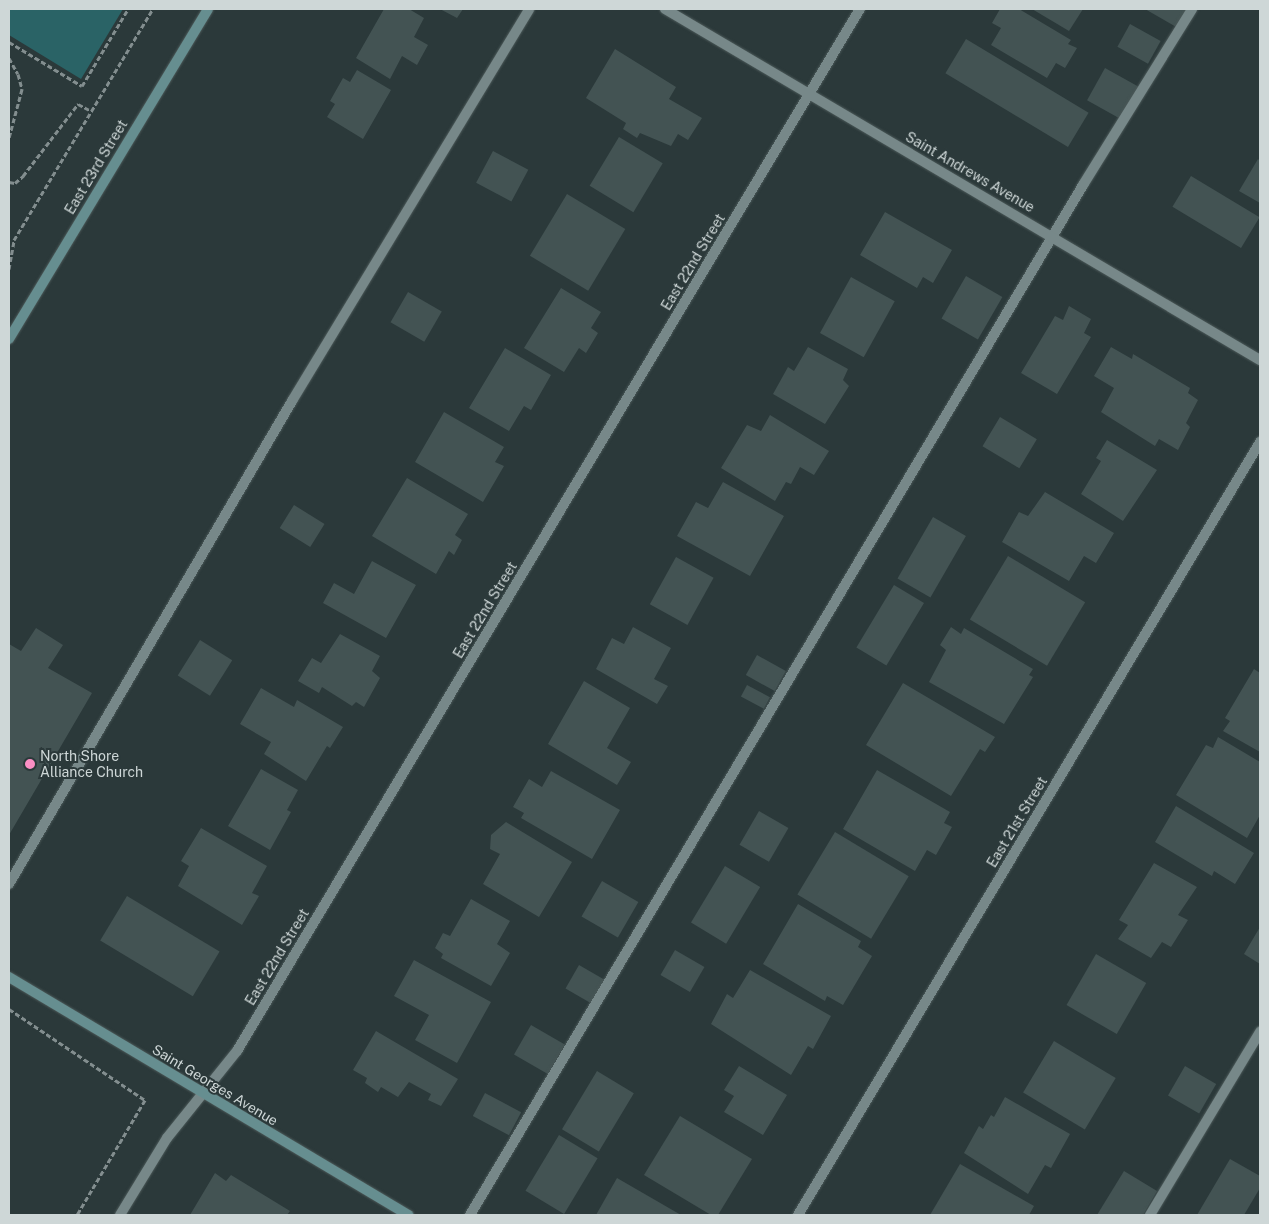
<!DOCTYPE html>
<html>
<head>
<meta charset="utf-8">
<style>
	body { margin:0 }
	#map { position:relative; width:1269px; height:1224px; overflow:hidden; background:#2b393a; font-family:"Public Sans",sans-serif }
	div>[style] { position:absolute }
	.green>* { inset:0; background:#2a6366 }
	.building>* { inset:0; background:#435353; transform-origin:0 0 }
	.path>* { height:3px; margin-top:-1.5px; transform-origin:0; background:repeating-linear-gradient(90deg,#838e8f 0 5px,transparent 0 7.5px) }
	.roads { filter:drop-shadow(0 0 1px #4b5858) drop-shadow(0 0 1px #4b5858) }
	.lane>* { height:10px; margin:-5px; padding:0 5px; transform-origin:5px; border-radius:5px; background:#778889 }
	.street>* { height:10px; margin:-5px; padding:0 5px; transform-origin:5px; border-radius:5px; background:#778889 }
	.secondary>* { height:10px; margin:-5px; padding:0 5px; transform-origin:5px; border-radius:5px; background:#668e90 }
	.dots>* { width:14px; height:14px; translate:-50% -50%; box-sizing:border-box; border:2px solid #2b393a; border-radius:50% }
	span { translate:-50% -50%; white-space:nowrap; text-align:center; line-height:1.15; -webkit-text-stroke:4px #2b393a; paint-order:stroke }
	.street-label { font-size:14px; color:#ced7d7 }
	.poi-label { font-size:14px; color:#ced7d7 }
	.left { translate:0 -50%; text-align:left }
	.frame { position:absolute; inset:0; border:10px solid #ced7d7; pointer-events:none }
</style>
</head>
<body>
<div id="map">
	<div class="green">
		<i style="clip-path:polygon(9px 9px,123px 9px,81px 79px,9px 35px)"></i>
	</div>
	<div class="building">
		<i style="clip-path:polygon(384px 9px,409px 9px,424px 18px,414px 37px,428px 45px,417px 65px,402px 56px,390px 79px,356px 58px)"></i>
		<i style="clip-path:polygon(440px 9px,463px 9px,457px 18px)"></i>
		<i style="clip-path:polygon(1000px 9px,1019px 9px,1071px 40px,1068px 44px,1077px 48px,1065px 68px,1056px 63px,1047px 78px,991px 45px,1001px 28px,992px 23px)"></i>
		<i style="clip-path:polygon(1032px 9px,1083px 9px,1069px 31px)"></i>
		<i style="clip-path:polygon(1145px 9px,1189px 9px,1178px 28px)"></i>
		<i style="left:1130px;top:24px;width:35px;height:26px;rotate:29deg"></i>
		<i style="left:966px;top:39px;width:143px;height:40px;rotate:31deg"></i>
		<i style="clip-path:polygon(615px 49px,676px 87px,669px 99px,702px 118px,688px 140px,678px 134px,671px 146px,640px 133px,637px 138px,623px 129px,626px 123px,586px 98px)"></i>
		<i style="left:1105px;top:68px;width:41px;height:37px;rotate:29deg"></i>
		<i style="clip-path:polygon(357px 70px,391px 90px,363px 139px,327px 117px,335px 104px,330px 101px,343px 78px,350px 82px)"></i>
		<i style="left:619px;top:137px;width:51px;height:57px;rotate:31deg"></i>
		<i style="left:493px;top:151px;width:40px;height:36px;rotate:28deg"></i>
		<i style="clip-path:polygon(1258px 159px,1260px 161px,1260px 203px,1239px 191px)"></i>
		<i style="left:1191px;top:176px;width:80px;height:36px;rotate:31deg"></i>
		<i style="left:567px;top:194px;width:68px;height:72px;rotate:31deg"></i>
		<i style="clip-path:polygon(885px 212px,952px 250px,933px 283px,923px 277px,917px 288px,860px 255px)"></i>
		<i style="left:966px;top:276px;width:42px;height:49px;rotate:30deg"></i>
		<i style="left:851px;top:277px;width:50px;height:64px;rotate:29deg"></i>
		<i style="clip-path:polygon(561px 288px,601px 312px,591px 328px,598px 333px,586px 353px,579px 348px,564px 372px,524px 348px)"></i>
		<i style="left:408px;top:292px;width:39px;height:35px;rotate:30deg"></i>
		<i style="clip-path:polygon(1069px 306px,1091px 319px,1084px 333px,1091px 337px,1057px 394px,1021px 373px,1055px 316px,1063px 320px)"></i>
		<i style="clip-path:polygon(808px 347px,848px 369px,843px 380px,849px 386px,825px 424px,773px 394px,788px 367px,794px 371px)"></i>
		<i style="clip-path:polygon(1111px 347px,1132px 359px,1133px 354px,1190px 388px,1188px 393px,1198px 400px,1186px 423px,1190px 427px,1178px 450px,1159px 439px,1155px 446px,1101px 412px,1114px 388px,1094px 376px)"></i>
		<i style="clip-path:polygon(505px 348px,551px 375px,531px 410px,524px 406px,509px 431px,469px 408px)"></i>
		<i style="clip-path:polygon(444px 412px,504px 447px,495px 462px,504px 466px,483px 502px,415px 462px)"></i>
		<i style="clip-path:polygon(770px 415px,829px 451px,814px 475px,800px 467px,791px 484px,786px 482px,775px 501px,721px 468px,747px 425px,761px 431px)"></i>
		<i style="left:1000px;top:417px;width:43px;height:34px;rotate:31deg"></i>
		<i style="clip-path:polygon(1107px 440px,1157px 470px,1123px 521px,1081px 494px,1101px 461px,1096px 458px)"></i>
		<i style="clip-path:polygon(407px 478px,468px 514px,455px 535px,462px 540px,454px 555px,449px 551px,436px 574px,372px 536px)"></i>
		<i style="clip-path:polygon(723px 482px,784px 516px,750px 576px,677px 536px,696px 502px,708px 508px)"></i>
		<i style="clip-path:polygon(1045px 492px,1114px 533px,1096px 563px,1084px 556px,1069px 581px,1002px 542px,1019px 512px,1028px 516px)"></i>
		<i style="left:294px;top:505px;width:36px;height:27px;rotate:32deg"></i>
		<i style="left:933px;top:517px;width:38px;height:71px;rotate:30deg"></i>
		<i style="left:1008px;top:556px;width:90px;height:74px;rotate:31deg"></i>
		<i style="left:676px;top:557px;width:43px;height:54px;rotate:29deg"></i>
		<i style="clip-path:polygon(372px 561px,416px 585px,386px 638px,323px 603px,334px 583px,354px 594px)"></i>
		<i style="left:894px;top:585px;width:35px;height:73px;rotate:31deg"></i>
		<i style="clip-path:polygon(633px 627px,671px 648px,654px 679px,668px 686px,657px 704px,596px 669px,612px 638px,624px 644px)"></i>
		<i style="clip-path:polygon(951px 627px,961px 634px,964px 628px,1033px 669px,1029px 675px,1033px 677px,1004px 724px,929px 682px,946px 650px,940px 645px)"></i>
		<i style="clip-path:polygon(36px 628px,63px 645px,48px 668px,92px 693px,9px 835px,9px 644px,21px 651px)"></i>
		<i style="clip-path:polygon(340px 634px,380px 656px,372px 671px,380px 678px,364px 707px,356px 702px,352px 706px,322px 687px,319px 693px,298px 681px,312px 658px,321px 663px)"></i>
		<i style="left:200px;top:640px;width:38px;height:42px;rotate:32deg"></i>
		<i style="left:757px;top:655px;width:33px;height:23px;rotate:29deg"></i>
		<i style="clip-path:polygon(1254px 669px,1260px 673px,1260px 752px,1223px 731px,1230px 721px,1225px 718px)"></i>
		<i style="clip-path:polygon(584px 681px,630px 708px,607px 748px,631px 762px,617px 785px,548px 744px)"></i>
		<i style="clip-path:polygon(903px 683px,995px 737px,985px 752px,980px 749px,951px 796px,866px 745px)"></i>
		<i style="left:747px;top:685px;width:26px;height:13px;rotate:28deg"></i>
		<i style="clip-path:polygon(261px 688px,294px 707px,297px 700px,343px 727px,330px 748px,327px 746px,306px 781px,264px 754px,271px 742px,240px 724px)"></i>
		<i style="clip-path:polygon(1218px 737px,1260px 762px,1260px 815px,1247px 838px,1176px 795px,1206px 745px,1213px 748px)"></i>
		<i style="clip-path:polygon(261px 769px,298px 790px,287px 810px,291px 812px,270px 850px,228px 826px)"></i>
		<i style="clip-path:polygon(877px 770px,950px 812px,944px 823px,952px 827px,936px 855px,927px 850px,915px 871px,843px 829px)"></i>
		<i style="clip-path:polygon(551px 771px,620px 810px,592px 859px,521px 818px,524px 813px,513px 807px,529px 779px,542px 787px)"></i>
		<i style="clip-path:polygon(1176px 806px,1254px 853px,1235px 884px,1214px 871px,1212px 876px,1155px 842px)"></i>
		<i style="left:759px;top:811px;width:34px;height:39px;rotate:30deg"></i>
		<i style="clip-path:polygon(506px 822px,572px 862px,539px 917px,483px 884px,500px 854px,490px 849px,491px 835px)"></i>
		<i style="clip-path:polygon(201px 828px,267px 866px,252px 893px,259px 896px,242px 925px,178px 886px,189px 866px,181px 861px)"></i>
		<i style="left:835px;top:832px;width:86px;height:73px;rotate:31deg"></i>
		<i style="clip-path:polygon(1154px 863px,1197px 887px,1178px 915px,1188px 920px,1171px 947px,1162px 942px,1151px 958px,1118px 939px,1128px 925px,1119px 920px)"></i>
		<i style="left:725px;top:866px;width:41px;height:66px;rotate:31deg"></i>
		<i style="left:602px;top:881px;width:42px;height:41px;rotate:30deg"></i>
		<i style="left:127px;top:896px;width:108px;height:52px;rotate:31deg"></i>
		<i style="clip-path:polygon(471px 899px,510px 921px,497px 944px,510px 953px,491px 986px,441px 958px,443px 954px,435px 948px,443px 933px,450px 936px)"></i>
		<i style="clip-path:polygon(798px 904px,861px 941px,858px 947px,872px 956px,843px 1005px,827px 996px,825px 1001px,763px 964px)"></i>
		<i style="clip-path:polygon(1260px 927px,1260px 964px,1244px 954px)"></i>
		<i style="left:675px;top:950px;width:34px;height:29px;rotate:30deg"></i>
		<i style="left:1096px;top:954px;width:58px;height:59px;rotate:30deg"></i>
		<i style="clip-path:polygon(414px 960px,491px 1002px,457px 1063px,415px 1040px,429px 1015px,394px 996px)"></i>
		<i style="left:579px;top:965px;width:30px;height:27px;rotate:30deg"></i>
		<i style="clip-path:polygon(750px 970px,831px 1016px,813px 1049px,808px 1046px,791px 1075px,711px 1024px,727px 994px,733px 998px)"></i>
		<i style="left:531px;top:1025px;width:39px;height:34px;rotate:30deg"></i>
		<i style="clip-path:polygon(376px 1031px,458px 1079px,441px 1106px,428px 1100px,431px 1094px,409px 1082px,398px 1097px,381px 1087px,378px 1092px,365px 1083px,367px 1078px,353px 1070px)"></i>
		<i style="left:1054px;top:1041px;width:72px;height:60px;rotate:31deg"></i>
		<i style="clip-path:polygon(739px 1066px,787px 1095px,763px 1135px,724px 1112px,734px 1096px,724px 1090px)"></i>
		<i style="left:1185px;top:1066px;width:36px;height:34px;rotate:30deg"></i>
		<i style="left:597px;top:1071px;width:43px;height:68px;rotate:31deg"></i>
		<i style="left:485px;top:1093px;width:41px;height:26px;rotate:28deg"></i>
		<i style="clip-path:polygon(1005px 1097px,1070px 1134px,1051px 1168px,1045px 1165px,1028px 1194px,964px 1153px,979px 1126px,983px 1129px,991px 1115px,994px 1117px)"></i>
		<i style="clip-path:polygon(680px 1116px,752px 1159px,718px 1215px,711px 1215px,644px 1175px)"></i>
		<i style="left:559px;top:1135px;width:45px;height:65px;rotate:31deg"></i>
		<i style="clip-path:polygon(1230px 1159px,1260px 1176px,1260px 1188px,1244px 1215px,1197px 1215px)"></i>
		<i style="clip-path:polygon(960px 1164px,1034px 1206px,1029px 1215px,930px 1215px)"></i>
		<i style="clip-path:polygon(1124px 1171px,1157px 1191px,1143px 1215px,1097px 1215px)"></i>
		<i style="clip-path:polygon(215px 1173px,226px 1181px,231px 1175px,290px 1211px,287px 1215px,190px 1215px)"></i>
		<i style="clip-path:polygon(617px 1178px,681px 1215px,596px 1215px)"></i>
	</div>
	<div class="path">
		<i style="left:9px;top:42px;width:85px;rotate:31.1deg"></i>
		<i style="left:82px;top:86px;width:90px;rotate:-59.1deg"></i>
		<i style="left:9px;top:58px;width:18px;rotate:61deg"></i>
		<i style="left:18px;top:74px;width:16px;rotate:75deg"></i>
		<i style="left:22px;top:89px;width:51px;rotate:104.9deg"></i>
		<i style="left:9px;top:182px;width:6px;rotate:9deg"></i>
		<i style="left:15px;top:183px;width:11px;rotate:-41deg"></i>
		<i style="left:23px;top:176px;width:91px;rotate:-52.6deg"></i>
		<i style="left:78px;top:104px;width:15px;rotate:28deg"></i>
		<i style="left:9px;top:269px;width:29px;rotate:-80deg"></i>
		<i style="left:14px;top:240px;width:270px;rotate:-59deg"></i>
		<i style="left:9px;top:1009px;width:164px;rotate:33.8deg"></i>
		<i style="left:145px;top:1100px;width:134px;rotate:120.6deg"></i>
	</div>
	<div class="roads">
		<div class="lane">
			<i style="left:9px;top:884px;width:560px;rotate:-59.63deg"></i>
			<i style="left:292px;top:401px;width:458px;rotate:-58.8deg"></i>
			<i style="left:470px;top:1215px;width:1199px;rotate:-59.24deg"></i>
			<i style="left:1083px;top:185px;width:207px;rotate:-58.2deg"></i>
			<i style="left:1150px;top:1215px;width:214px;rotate:-59deg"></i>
		</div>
		<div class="street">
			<i style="left:665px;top:9px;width:691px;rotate:30.54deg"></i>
			<i style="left:120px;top:1215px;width:90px;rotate:-58.6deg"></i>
			<i style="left:167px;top:1138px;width:112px;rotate:-51.2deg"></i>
			<i style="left:237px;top:1051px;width:1214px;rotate:-59.13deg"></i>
			<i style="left:798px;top:1215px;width:901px;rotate:-59.13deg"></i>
		</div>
		<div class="secondary">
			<i style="left:9px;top:339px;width:385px;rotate:-58.9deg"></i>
			<i style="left:9px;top:977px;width:465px;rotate:30.8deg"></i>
		</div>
	</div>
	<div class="dots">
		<i style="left:30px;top:764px;background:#fb8fc4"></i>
	</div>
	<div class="street-label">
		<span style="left:96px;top:167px;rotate:-59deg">East 23rd Street</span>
		<span style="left:970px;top:172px;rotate:30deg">Saint Andrews Avenue</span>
		<span style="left:693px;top:262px;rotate:-59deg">East 22nd Street</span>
		<span style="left:485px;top:610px;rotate:-59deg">East 22nd Street</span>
		<span style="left:1017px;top:822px;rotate:-59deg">East 21st Street</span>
		<span style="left:277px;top:957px;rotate:-59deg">East 22nd Street</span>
		<span style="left:215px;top:1085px;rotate:31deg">Saint Georges Avenue</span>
	</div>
	<div class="poi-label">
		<span class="left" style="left:40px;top:764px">North Shore<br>Alliance Church</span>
	</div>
	<div class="frame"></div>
</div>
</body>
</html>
